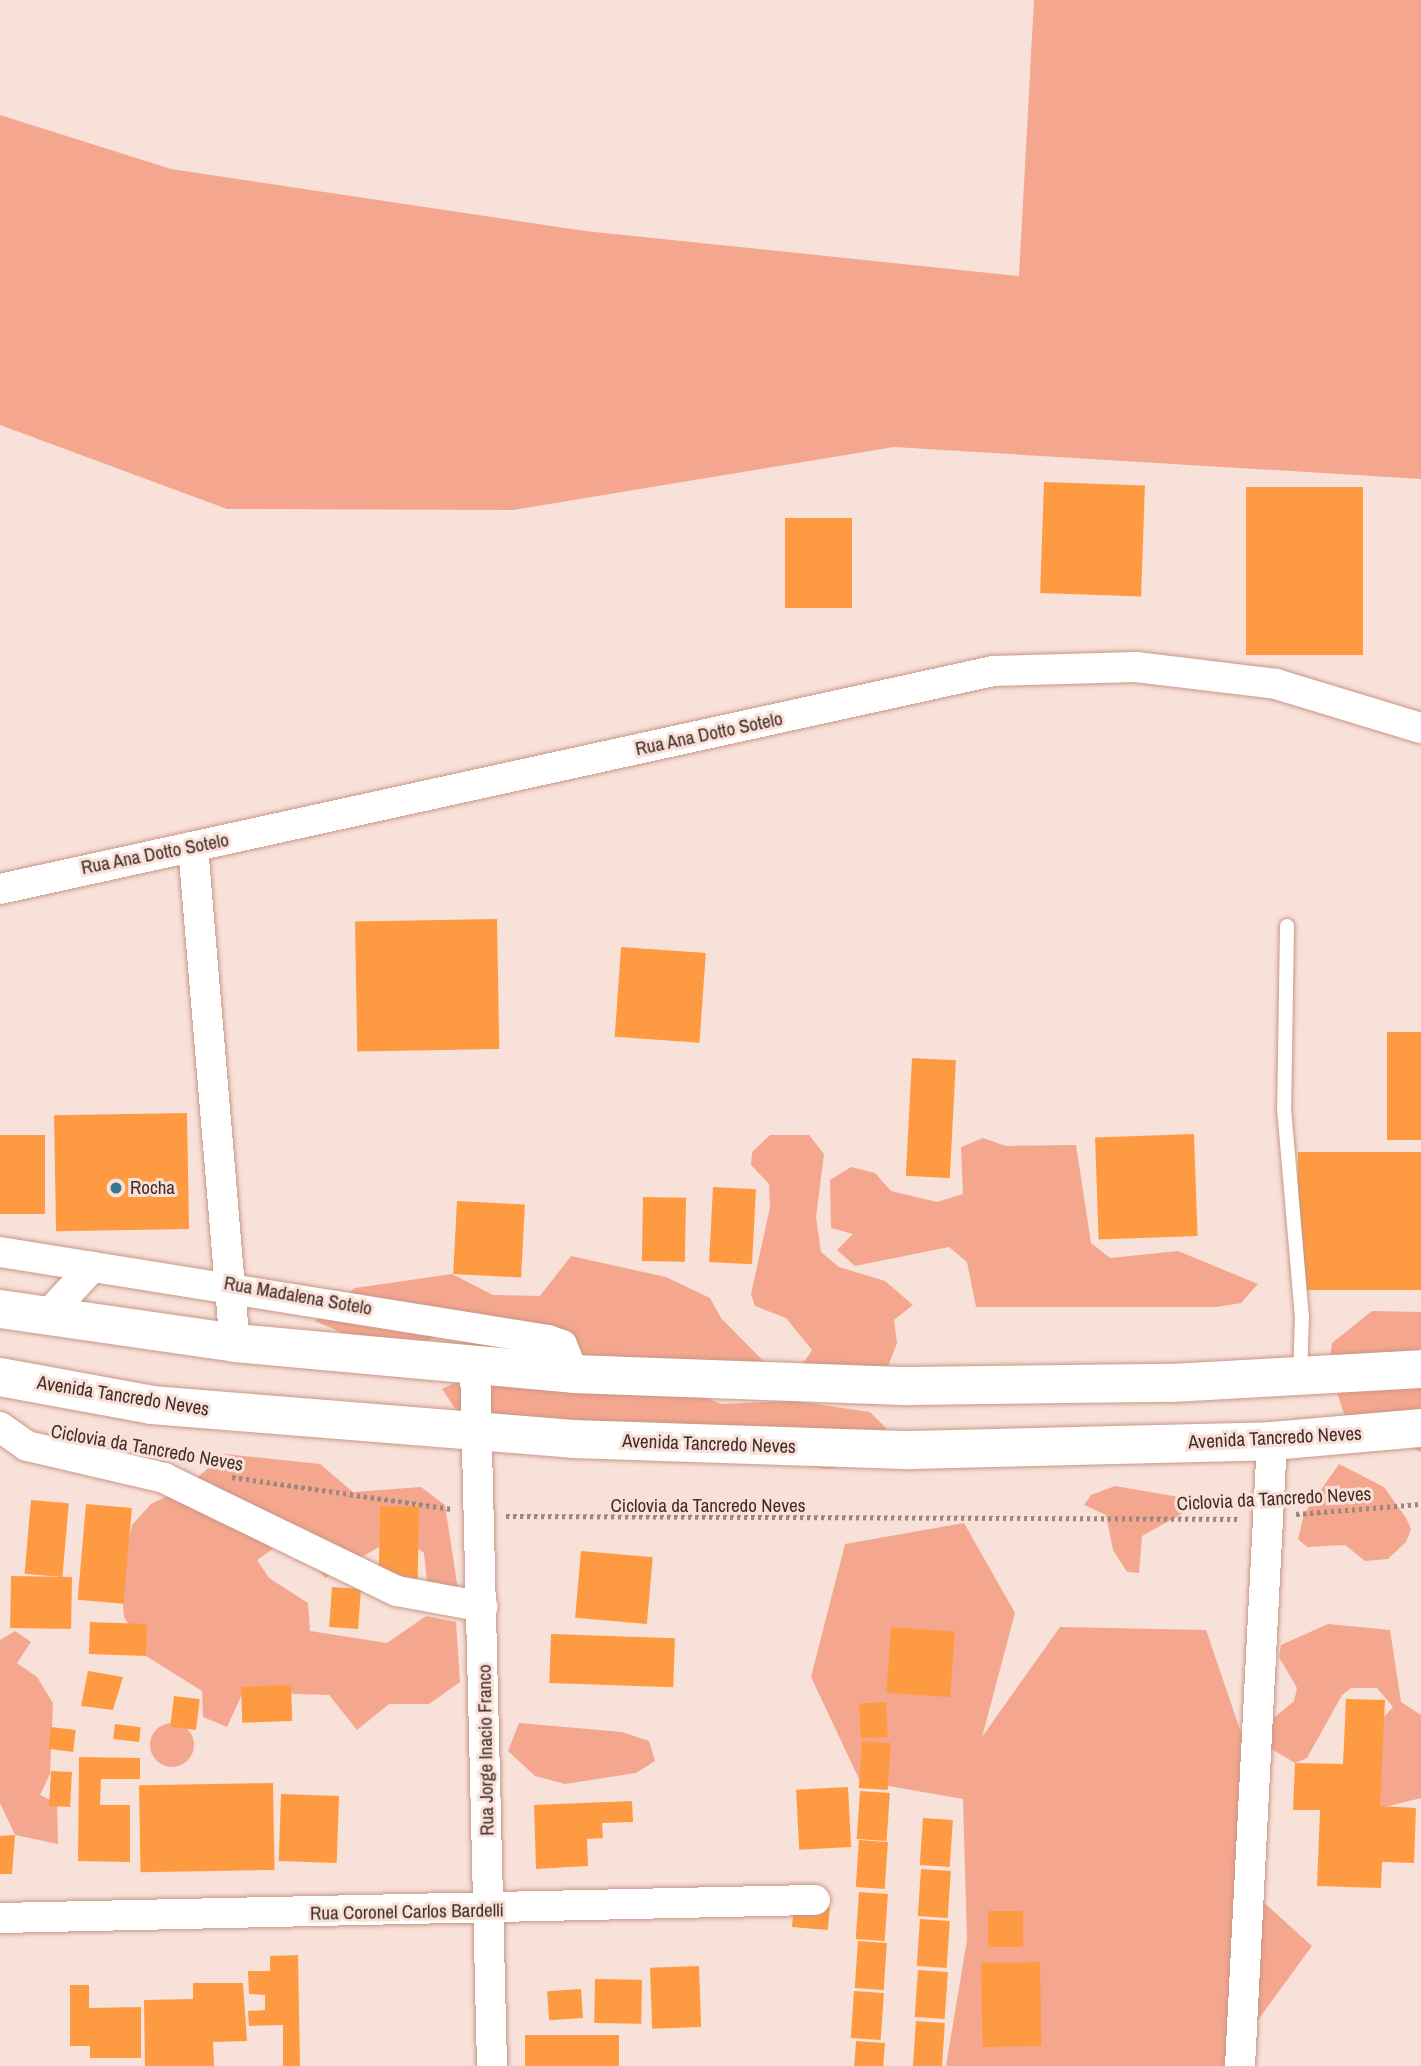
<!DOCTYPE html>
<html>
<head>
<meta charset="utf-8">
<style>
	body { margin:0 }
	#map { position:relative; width:1421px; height:2066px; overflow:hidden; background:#f8e1d9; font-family:"Archivo Narrow",sans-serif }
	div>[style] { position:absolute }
	.green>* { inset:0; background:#f4a78e }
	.round { border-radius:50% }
	.building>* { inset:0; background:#fe9b42; transform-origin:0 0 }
	.path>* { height:4.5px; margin-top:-2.25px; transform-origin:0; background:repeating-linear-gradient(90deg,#9d877f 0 3.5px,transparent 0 7px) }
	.roads { filter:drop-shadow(0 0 2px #ca9685) drop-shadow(0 0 2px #ca9685) }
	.service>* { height:14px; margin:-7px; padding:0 7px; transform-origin:7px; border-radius:7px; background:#fff }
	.minor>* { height:30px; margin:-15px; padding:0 15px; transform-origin:15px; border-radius:15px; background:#fff }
	.primary>* { height:38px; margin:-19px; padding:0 19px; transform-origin:19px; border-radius:19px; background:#fff }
	.dots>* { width:19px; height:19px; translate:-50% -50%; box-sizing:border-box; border:4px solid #f8e1d9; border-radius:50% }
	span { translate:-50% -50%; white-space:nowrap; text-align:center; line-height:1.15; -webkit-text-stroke:6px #f8e1d9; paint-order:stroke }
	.street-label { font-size:19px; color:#432d26 }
	.poi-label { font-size:19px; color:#432d26 }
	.left { translate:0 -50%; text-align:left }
</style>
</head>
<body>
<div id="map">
	<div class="green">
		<i style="clip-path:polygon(1034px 0,1421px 0,1421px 479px,894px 447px,513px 510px,227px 509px,0 425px,0 115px,171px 169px,585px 231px,1019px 276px)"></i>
		<i style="clip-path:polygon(770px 1135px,809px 1135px,824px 1154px,816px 1217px,821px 1252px,839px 1267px,885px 1281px,913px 1305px,894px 1320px,897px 1343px,873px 1406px,849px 1396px,697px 1394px,721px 1404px,795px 1401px,870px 1412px,886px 1428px,893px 1450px,873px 1463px,827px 1469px,460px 1416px,442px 1389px,485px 1368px,453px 1333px,407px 1346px,361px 1341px,315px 1321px,355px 1288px,452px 1274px,493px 1295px,540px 1296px,571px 1256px,666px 1277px,710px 1298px,721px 1318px,772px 1370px,798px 1371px,812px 1350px,786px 1318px,755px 1306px,751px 1294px,770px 1207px,769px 1184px,751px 1165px,752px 1152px)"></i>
		<i style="clip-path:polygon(983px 1138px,1006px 1146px,1076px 1145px,1091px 1243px,1110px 1258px,1178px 1251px,1258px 1284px,1241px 1303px,1217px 1307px,976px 1307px,967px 1262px,949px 1247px,855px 1266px,837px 1250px,853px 1234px,831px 1228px,830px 1180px,851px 1167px,875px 1173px,891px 1191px,937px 1202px,963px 1194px,961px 1147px)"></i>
		<i style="clip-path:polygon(1372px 1311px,1421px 1312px,1421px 1452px,1345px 1417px,1329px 1368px,1332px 1343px)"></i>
		<i style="clip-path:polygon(225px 1454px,320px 1464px,353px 1492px,421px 1487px,445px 1505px,459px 1596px,429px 1599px,424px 1553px,400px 1535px,325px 1578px,305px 1548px,277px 1546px,257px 1560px,269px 1578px,308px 1603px,310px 1631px,387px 1643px,426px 1616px,456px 1622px,460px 1682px,429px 1704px,389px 1704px,357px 1730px,329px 1695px,243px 1692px,227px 1727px,203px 1717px,202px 1691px,146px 1656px,124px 1617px,121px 1576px,132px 1525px,151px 1504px,186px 1487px)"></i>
		<i style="clip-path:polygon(1339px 1464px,1384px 1487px,1406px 1518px,1411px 1529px,1406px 1542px,1388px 1559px,1365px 1561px,1345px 1545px,1307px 1547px,1298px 1539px,1304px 1514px)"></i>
		<i style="clip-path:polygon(1115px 1486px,1191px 1499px,1185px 1512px,1142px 1536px,1139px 1573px,1127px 1572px,1113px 1550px,1106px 1515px,1084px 1505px,1091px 1495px)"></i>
		<i style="clip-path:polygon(964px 1523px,1015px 1613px,982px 1737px,1060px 1627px,1206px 1630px,1250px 1759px,1247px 1887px,1312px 1946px,1244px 2039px,1255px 2066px,946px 2066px,967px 1940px,963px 1799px,860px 1781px,811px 1677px,845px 1544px)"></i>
		<i style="clip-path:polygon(1328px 1624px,1390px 1630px,1401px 1702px,1421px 1715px,1421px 1798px,1373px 1810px,1384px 1717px,1393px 1707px,1377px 1688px,1351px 1688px,1342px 1695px,1307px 1758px,1295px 1763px,1270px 1748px,1267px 1724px,1294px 1701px,1297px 1688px,1279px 1657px,1281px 1645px)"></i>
		<i style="clip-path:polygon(15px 1631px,31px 1642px,17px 1663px,37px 1677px,53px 1703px,50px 1774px,40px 1795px,57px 1803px,58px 1844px,15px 1835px,0 1803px,0 1640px)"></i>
		<i class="round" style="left:150px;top:1723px;width:44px;height:44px"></i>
		<i style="clip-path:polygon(519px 1723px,622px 1732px,649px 1741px,655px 1761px,636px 1773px,565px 1784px,535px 1776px,508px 1751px)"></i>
	</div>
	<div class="building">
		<i style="left:1044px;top:482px;width:101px;height:111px;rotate:2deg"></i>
		<i style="left:1246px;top:487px;width:117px;height:168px"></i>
		<i style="left:785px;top:518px;width:67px;height:90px"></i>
		<i style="left:497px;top:919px;width:130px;height:142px;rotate:89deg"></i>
		<i style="left:621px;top:947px;width:85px;height:90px;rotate:4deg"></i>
		<i style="left:1387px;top:1032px;width:34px;height:108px"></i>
		<i style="left:912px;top:1058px;width:44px;height:118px;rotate:3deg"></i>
		<i style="left:187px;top:1113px;width:116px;height:133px;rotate:89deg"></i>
		<i style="left:1194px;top:1134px;width:102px;height:99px;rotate:88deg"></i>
		<i style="left:0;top:1135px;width:45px;height:79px"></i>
		<i style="left:1421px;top:1152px;width:138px;height:123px;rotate:90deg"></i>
		<i style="left:713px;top:1187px;width:43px;height:75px;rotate:3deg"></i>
		<i style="left:643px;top:1197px;width:43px;height:64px;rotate:1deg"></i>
		<i style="left:457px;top:1201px;width:68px;height:73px;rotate:3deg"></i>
		<i style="left:31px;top:1500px;width:38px;height:74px;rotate:5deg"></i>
		<i style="left:86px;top:1504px;width:46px;height:96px;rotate:5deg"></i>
		<i style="left:380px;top:1506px;width:39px;height:73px;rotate:1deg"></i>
		<i style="left:581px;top:1551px;width:72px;height:67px;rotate:5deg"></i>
		<i style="left:11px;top:1576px;width:61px;height:52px;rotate:1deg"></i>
		<i style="left:332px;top:1587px;width:29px;height:40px;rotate:4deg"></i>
		<i style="left:90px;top:1622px;width:57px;height:32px;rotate:2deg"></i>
		<i style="left:891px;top:1627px;width:64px;height:66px;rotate:4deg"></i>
		<i style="left:551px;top:1634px;width:124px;height:49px;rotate:2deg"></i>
		<i style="clip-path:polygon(88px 1671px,123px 1677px,113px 1710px,81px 1706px)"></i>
		<i style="left:291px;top:1685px;width:36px;height:50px;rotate:88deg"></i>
		<i style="left:174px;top:1696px;width:26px;height:31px;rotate:7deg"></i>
		<i style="clip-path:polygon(1346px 1699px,1385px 1700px,1380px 1806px,1416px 1808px,1414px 1863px,1382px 1862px,1381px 1888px,1317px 1886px,1320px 1810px,1293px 1810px,1295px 1763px,1343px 1764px)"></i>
		<i style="left:886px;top:1702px;width:35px;height:27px;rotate:87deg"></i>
		<i style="left:115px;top:1724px;width:26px;height:15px;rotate:7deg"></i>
		<i style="left:51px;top:1727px;width:25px;height:22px;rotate:7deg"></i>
		<i style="left:862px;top:1741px;width:29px;height:47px;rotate:4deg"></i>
		<i style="clip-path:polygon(79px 1757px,140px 1758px,140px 1779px,101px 1779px,100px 1805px,130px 1805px,130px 1862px,78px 1861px)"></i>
		<i style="left:51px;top:1771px;width:21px;height:35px;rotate:3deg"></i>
		<i style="left:273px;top:1783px;width:87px;height:134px;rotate:89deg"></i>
		<i style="left:848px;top:1787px;width:60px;height:52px;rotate:87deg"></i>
		<i style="left:860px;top:1791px;width:30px;height:48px;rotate:4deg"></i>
		<i style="left:339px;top:1796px;width:67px;height:58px;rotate:92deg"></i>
		<i style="clip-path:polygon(632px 1801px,633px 1822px,602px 1823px,603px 1838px,587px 1839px,588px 1866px,536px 1869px,534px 1805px)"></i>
		<i style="left:923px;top:1818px;width:30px;height:47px;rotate:4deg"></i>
		<i style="clip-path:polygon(15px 1835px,12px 1874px,0 1874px,0 1836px)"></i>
		<i style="left:859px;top:1840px;width:29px;height:47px;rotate:4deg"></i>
		<i style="left:921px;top:1869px;width:30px;height:47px;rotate:4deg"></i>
		<i style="left:859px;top:1892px;width:29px;height:47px;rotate:4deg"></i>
		<i style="left:794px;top:1904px;width:36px;height:23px;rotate:5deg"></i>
		<i style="left:1023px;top:1911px;width:36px;height:35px;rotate:90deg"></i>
		<i style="left:920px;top:1919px;width:30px;height:47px;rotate:4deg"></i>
		<i style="left:858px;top:1941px;width:29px;height:47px;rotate:4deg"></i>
		<i style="clip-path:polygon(298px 1955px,300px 2066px,283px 2066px,283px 2025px,249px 2026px,248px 2011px,265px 2010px,265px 1995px,249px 1994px,248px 1971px,270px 1971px,270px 1956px)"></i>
		<i style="left:1040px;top:1962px;width:84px;height:59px;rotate:89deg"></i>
		<i style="left:699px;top:1966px;width:61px;height:49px;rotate:88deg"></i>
		<i style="left:918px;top:1970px;width:30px;height:47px;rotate:4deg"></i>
		<i style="left:595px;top:1979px;width:47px;height:44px;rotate:1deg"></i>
		<i style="clip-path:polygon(193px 1983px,243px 1983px,247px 2041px,213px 2042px,214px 2066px,145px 2066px,144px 2000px,193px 1999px)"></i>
		<i style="clip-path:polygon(70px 1985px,89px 1985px,89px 2008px,141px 2007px,141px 2058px,90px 2058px,90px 2046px,70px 2046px)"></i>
		<i style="left:581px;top:1989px;width:29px;height:34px;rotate:86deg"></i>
		<i style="left:854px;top:1991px;width:30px;height:47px;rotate:4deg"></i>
		<i style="left:916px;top:2021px;width:29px;height:45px;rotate:4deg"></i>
		<i style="left:525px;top:2035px;width:94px;height:31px"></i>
		<i style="left:856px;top:2041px;width:29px;height:25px;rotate:4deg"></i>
	</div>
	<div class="path">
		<i style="left:232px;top:1477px;width:222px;rotate:8.3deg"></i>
		<i style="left:1296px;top:1514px;width:125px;rotate:-4.6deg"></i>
		<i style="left:506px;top:1516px;width:733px;rotate:0.23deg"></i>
	</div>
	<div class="roads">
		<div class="service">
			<i style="left:1287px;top:926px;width:182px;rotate:90.9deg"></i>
			<i style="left:1284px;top:1108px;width:209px;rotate:85.1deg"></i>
			<i style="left:1302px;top:1316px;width:59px;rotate:91.9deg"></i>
		</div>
		<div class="minor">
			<i style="left:193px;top:847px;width:498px;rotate:85.2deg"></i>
			<i style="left:0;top:889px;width:1017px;rotate:-12.38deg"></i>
			<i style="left:993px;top:671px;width:143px;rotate:-1.6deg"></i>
			<i style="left:1136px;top:667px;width:141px;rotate:6.9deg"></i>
			<i style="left:1276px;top:684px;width:152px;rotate:16.9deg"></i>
			<i style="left:0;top:1252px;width:555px;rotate:9.12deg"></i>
			<i style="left:548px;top:1340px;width:15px;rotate:20deg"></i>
			<i style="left:562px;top:1345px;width:31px;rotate:68deg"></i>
			<i style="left:47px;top:1316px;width:67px;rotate:-47.4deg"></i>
			<i style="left:475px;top:1365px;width:701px;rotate:88.61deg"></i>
			<i style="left:0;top:1427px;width:33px;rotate:35deg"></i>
			<i style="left:27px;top:1446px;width:141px;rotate:13.1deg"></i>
			<i style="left:164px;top:1478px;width:259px;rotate:25.9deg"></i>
			<i style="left:397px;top:1591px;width:87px;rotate:10.5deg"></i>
			<i style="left:0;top:1918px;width:815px;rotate:-1.27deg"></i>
			<i style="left:1240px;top:2066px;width:626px;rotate:-87.07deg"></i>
		</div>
		<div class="primary">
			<i style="left:0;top:1309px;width:237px;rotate:8.2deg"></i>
			<i style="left:235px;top:1343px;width:340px;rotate:5.2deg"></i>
			<i style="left:574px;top:1374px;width:335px;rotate:2.1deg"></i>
			<i style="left:909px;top:1386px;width:263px;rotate:-0.7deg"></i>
			<i style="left:1172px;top:1383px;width:249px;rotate:-3.2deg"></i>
			<i style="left:0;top:1377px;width:155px;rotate:10.4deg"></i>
			<i style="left:152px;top:1405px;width:422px;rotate:4.6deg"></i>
			<i style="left:573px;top:1439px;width:338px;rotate:1.9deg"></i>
			<i style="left:911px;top:1450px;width:361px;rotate:-1.4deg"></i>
			<i style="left:1272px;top:1441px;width:150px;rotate:-5deg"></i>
		</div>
	</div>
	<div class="dots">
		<i style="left:116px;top:1188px;background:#37788b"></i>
	</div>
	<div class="street-label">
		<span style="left:709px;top:734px;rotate:-12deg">Rua Ana Dotto Sotelo</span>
		<span style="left:155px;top:854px;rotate:-11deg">Rua Ana Dotto Sotelo</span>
		<span style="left:298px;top:1296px;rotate:10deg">Rua Madalena Sotelo</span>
		<span style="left:123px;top:1396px;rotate:9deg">Avenida Tancredo Neves</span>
		<span style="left:1275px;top:1438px;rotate:-3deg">Avenida Tancredo Neves</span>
		<span style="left:709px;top:1444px;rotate:2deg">Avenida Tancredo Neves</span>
		<span style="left:147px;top:1448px;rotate:10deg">Ciclovia da Tancredo Neves</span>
		<span style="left:1274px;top:1499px;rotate:-3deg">Ciclovia da Tancredo Neves</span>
		<span style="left:708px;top:1506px">Ciclovia da Tancredo Neves</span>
		<span style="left:486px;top:1750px;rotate:-91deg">Rua Jorge Inacio Franco</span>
		<span style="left:407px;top:1912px;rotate:-1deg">Rua Coronel Carlos Bardelli</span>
	</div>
	<div class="poi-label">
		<span class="left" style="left:130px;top:1188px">Rocha</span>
	</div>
</div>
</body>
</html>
